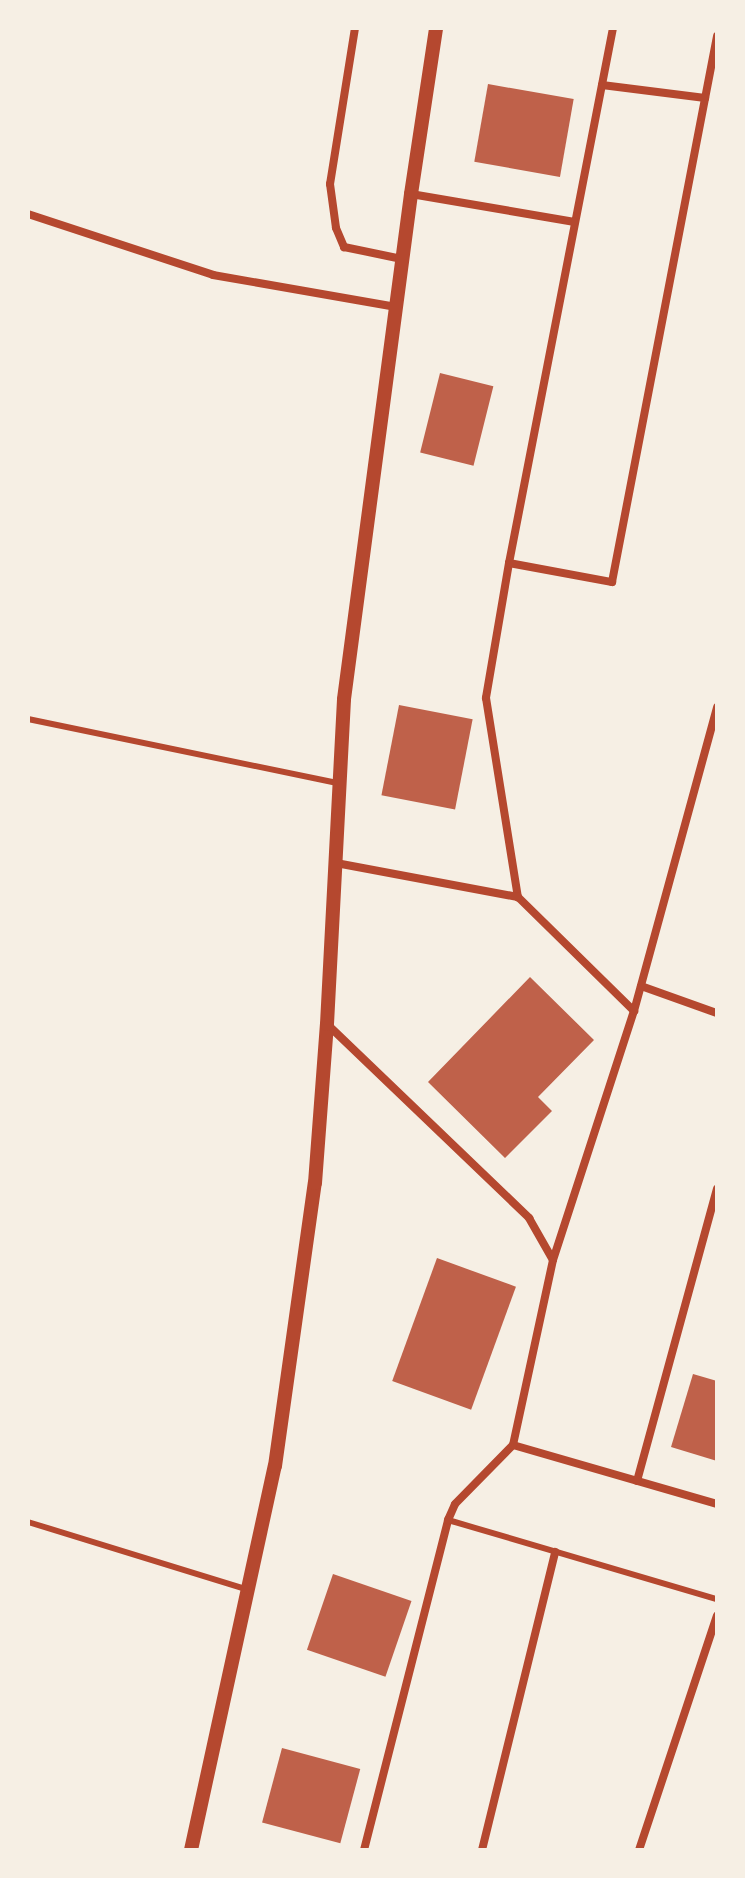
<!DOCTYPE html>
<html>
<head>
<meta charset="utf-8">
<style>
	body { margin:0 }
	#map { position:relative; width:745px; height:1878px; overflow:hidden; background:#f6efe4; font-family:"Source Sans 3",sans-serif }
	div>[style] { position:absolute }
	.building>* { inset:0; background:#bf614a; transform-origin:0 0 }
	.service>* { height:6px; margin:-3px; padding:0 3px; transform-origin:3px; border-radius:3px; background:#b5482f }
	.minor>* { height:8px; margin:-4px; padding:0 4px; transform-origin:4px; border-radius:4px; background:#b5482f }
	.tertiary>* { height:14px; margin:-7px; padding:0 7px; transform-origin:7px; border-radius:7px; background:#b5482f }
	span { translate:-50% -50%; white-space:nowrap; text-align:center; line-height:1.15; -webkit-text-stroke:8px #f6efe4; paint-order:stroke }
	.frame { position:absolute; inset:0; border:30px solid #f6efe4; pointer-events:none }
</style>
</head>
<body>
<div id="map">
	<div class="building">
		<i style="left:488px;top:84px;width:87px;height:79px;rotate:10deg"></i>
		<i style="left:440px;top:373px;width:55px;height:82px;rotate:14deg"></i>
		<i style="left:399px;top:705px;width:75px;height:92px;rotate:11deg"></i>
		<i style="clip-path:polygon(530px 977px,594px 1040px,538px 1097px,552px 1111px,505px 1158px,428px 1082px)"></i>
		<i style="left:437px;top:1258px;width:84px;height:131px;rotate:20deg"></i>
		<i style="clip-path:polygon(693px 1374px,717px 1381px,717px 1461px,671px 1447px)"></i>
		<i style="left:333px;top:1574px;width:83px;height:80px;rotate:19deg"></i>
		<i style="left:282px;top:1748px;width:81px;height:77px;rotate:15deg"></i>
	</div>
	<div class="service">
		<i style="left:28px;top:719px;width:317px;rotate:11.7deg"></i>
		<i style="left:448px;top:1520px;width:280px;rotate:16.4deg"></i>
		<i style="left:28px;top:1522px;width:228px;rotate:17.1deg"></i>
	</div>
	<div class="minor">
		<i style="left:355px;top:28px;width:158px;rotate:99.1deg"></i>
		<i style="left:330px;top:184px;width:44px;rotate:82.2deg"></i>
		<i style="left:336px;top:228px;width:21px;rotate:67deg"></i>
		<i style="left:344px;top:247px;width:59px;rotate:11.7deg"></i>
		<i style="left:613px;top:28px;width:545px;rotate:101deg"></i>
		<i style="left:509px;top:563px;width:137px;rotate:99.7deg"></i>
		<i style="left:486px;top:698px;width:202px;rotate:80.9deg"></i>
		<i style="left:518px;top:897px;width:163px;rotate:44.5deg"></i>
		<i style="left:602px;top:85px;width:104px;rotate:7.2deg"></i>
		<i style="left:411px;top:194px;width:166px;rotate:9.7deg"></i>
		<i style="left:28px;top:214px;width:195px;rotate:18.2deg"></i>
		<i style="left:213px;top:275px;width:186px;rotate:9.9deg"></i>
		<i style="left:509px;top:563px;width:105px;rotate:10.5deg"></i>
		<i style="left:612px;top:582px;width:556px;rotate:-79.11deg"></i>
		<i style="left:336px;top:863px;width:185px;rotate:10.6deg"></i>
		<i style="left:641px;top:986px;width:81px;rotate:19.6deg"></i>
		<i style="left:328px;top:1025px;width:279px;rotate:43.8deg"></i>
		<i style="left:529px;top:1218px;width:48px;rotate:60.3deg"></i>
		<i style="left:513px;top:1445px;width:212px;rotate:16.1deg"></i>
		<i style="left:637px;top:1481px;width:303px;rotate:-74.7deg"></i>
		<i style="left:364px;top:1850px;width:341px;rotate:-75.7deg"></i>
		<i style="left:448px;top:1520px;width:17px;rotate:-66deg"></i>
		<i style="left:455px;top:1504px;width:83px;rotate:-45.5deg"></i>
		<i style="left:513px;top:1445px;width:189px;rotate:-77.8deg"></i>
		<i style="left:553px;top:1260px;width:262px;rotate:-72deg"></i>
		<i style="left:634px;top:1011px;width:315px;rotate:-74.7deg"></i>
		<i style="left:482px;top:1850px;width:307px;rotate:-76.2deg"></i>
		<i style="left:639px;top:1850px;width:247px;rotate:-71.6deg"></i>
	</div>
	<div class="tertiary">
		<i style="left:191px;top:1850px;width:393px;rotate:-77.7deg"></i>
		<i style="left:275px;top:1466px;width:286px;rotate:-82deg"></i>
		<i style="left:315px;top:1183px;width:159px;rotate:-85.7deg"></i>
		<i style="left:327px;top:1024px;width:325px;rotate:-87deg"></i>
		<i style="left:344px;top:699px;width:509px;rotate:-82.44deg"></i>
		<i style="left:411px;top:194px;width:168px;rotate:-81.4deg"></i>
	</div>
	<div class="frame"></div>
</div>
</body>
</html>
